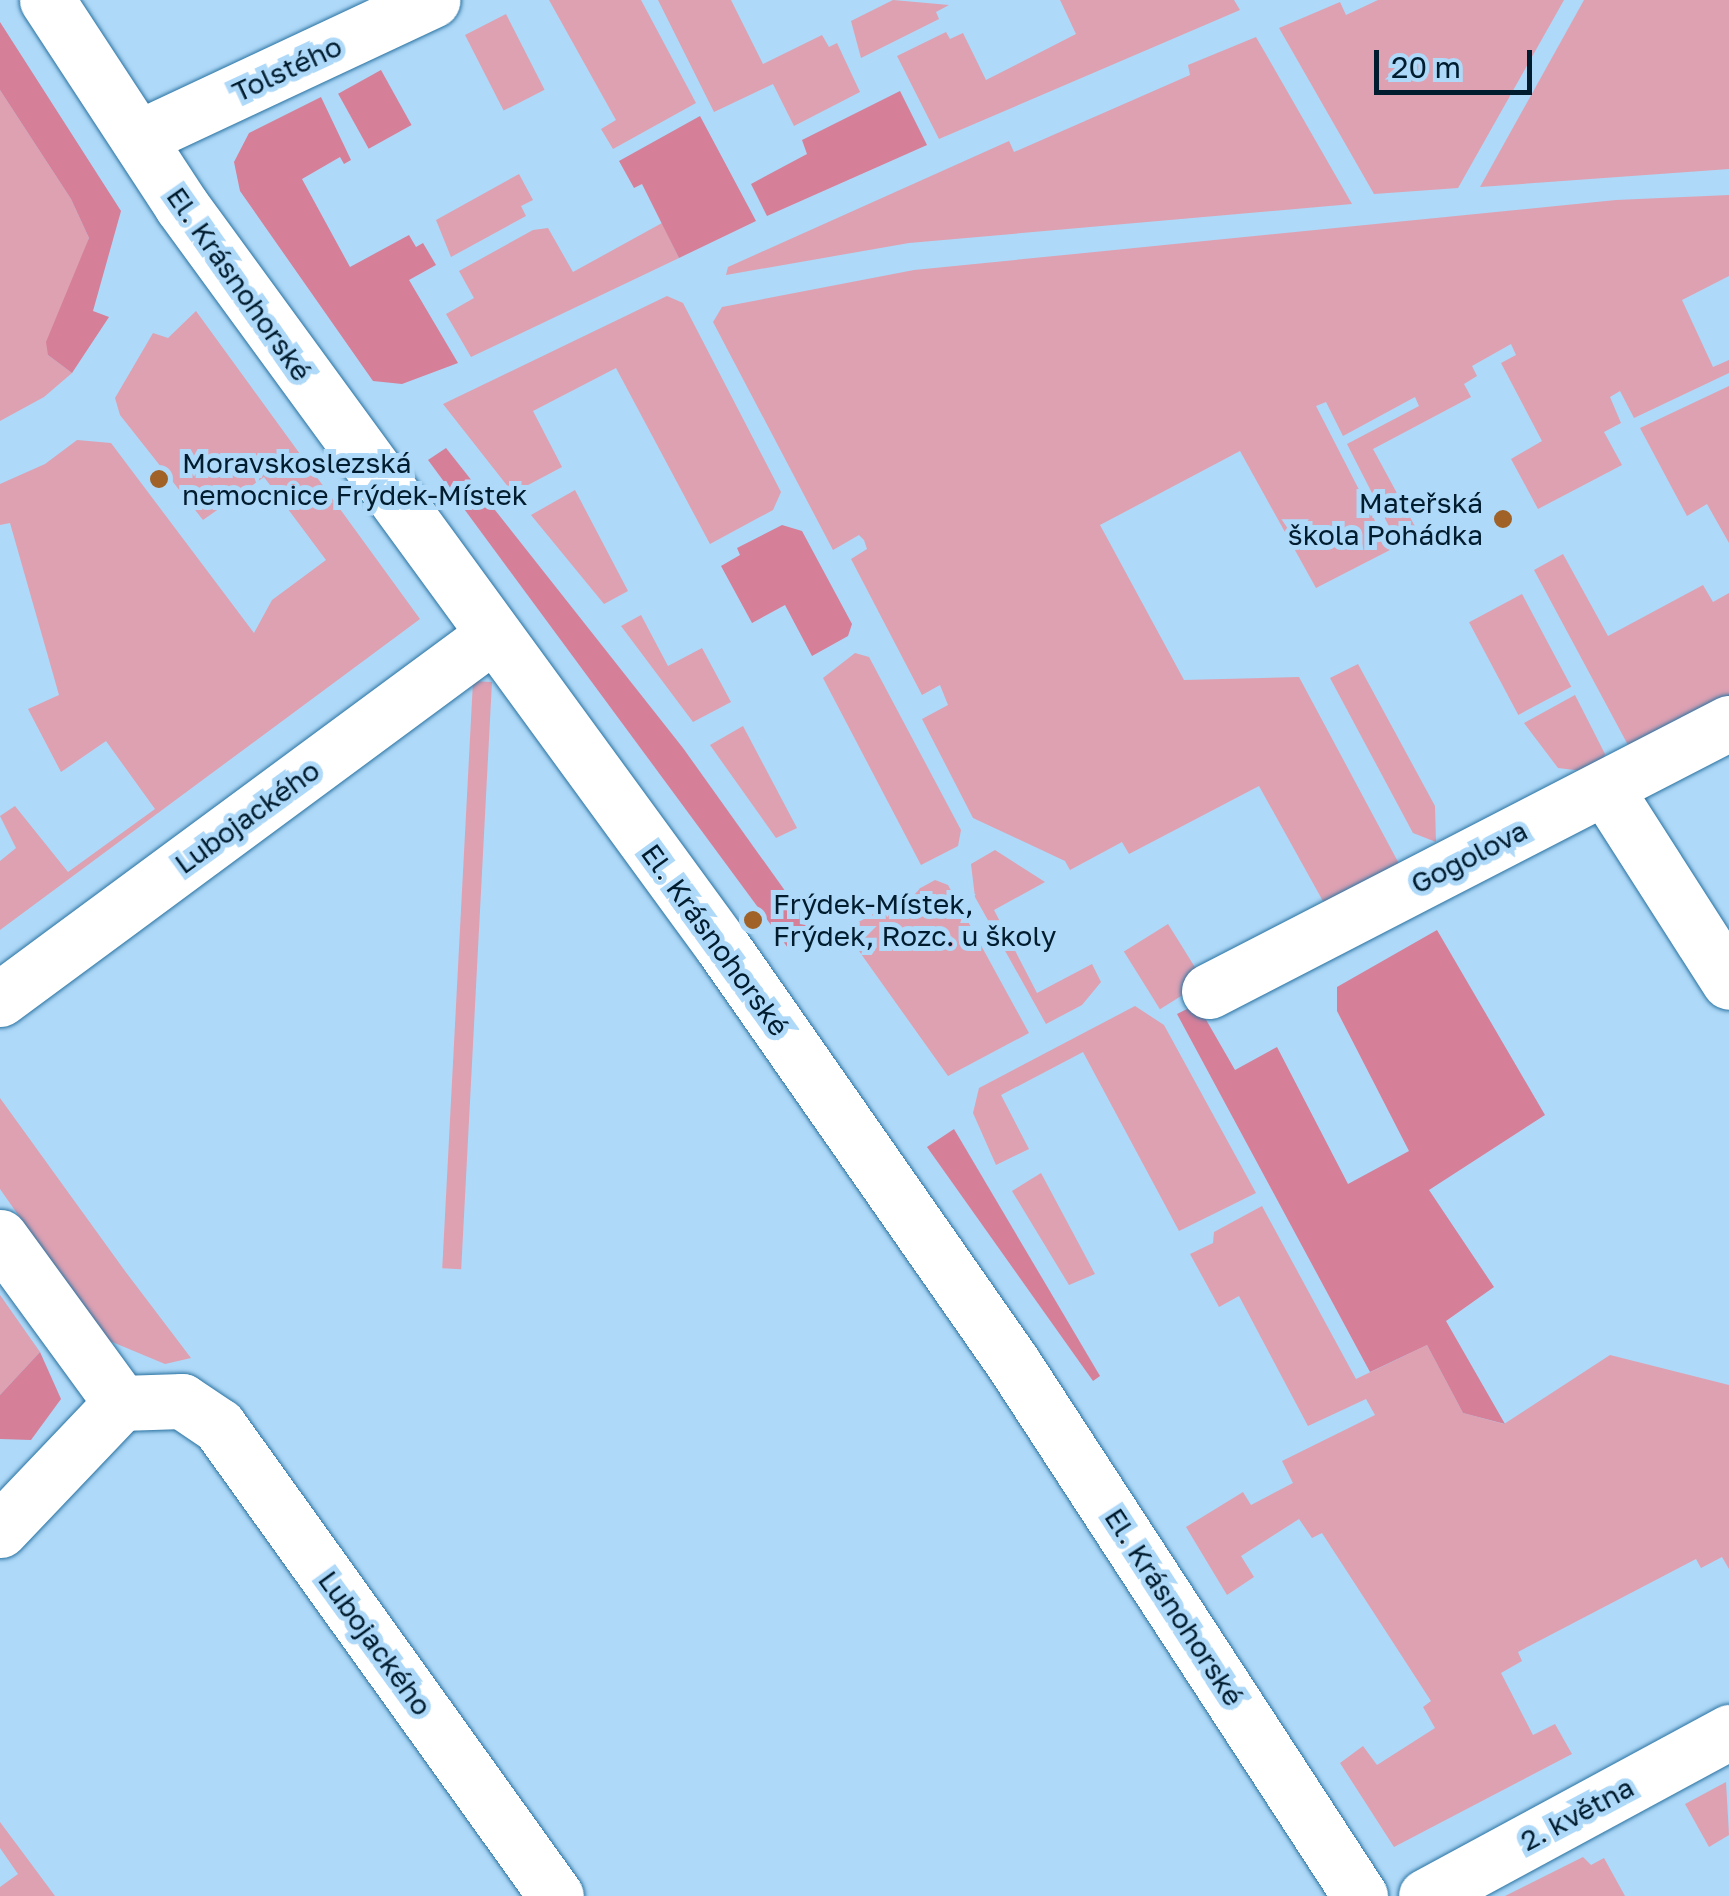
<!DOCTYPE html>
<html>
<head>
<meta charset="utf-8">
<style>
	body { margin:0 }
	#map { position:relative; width:1729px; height:1896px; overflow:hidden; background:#afd9f8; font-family:"Golos Text",sans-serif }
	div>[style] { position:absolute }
	.green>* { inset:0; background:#dda1b2; transform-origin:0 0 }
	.forest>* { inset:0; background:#d57f99; transform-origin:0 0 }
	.roads { filter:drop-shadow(0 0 2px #2972a1) drop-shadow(0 0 2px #2972a1) }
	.street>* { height:55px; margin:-27.5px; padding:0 27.5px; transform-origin:27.5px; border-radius:27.5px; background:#fff }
	.dots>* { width:28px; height:28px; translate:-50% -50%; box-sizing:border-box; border:5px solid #afd9f8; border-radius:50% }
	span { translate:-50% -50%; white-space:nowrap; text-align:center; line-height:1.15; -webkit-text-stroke:10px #afd9f8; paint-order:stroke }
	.street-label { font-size:28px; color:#001c2f }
	.poi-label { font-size:28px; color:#001c2f }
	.left { translate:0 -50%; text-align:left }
	.right { translate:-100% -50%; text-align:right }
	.scale { position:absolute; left:1374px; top:50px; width:158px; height:45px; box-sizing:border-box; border:5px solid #001c2f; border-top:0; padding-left:12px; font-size:30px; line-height:35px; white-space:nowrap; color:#001c2f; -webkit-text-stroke:8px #afd9f8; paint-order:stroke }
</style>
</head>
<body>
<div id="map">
	<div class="green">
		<i style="clip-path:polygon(549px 0,641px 0,696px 103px,613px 149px,601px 129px,616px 120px)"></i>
		<i style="clip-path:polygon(658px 0,731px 0,763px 64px,822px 35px,829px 47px,837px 43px,860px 92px,794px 126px,773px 84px,714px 112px)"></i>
		<i style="clip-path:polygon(893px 0,949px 5px,936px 12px,939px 19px,861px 58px,851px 21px)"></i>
		<i style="clip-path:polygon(1060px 0,1234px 0,1240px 10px,939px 139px,897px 56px,946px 32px,950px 39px,963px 33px,986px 80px,1076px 34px)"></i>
		<i style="clip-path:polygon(1378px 0,1564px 0,1458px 188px,1374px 194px,1279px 28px,1340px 2px,1346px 15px)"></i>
		<i style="clip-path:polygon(1584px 0,1729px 0,1729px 169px,1480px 187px)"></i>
		<i style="left:506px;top:14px;width:85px;height:46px;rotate:63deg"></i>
		<i style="clip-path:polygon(1256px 37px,1352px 204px,909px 243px,726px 275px,728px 267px,1009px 141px,1014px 152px,1190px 75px,1188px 65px)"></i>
		<i style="clip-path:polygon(0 90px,71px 199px,89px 238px,48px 355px,72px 373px,44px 397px,0 421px)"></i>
		<i style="clip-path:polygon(519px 174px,533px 200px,521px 206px,526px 216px,451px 257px,436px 220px)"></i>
		<i style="clip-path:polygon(1729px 195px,1729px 276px,1682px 300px,1713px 367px,1729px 360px,1729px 373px,1634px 418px,1620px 391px,1610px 397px,1621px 423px,1604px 432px,1622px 465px,1538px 509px,1511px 459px,1542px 441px,1501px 363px,1516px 355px,1511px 344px,1472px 366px,1477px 376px,1464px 384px,1471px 397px,1373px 449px,1417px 530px,1397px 542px,1347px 444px,1419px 406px,1415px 397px,1343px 436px,1326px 402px,1316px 406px,1390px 550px,1316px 588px,1240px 451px,1100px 525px,1184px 680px,1299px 677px,1404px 873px,1329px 912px,1259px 786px,1129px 854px,1122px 842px,1070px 870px,1065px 861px,973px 818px,922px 719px,948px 705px,940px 685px,922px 695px,851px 559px,867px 549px,864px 540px,859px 535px,833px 550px,713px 322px,722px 307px,914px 270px,1616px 200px)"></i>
		<i style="clip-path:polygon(662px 223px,679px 258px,471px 357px,446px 314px,474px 298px,459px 271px,533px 230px,548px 228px,573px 272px)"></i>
		<i style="clip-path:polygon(667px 296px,683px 303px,781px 492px,773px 510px,710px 544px,616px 368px,533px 411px,562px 467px,513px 493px,443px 404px)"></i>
		<i style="clip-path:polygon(196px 311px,420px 619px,0 930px,0 861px,16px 848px,0 816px,15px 806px,68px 872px,155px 809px,106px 741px,61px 772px,28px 709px,59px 695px,10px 523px,0 525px,0 484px,45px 464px,77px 440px,111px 443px,254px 633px,272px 600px,326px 560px,264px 477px,203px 520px,120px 415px,115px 398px,153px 333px,168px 338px)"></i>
		<i style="clip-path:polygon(1729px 386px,1729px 543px,1707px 504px,1687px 516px,1640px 428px)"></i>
		<i style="clip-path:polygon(575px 490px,628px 591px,604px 604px,531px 515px)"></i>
		<i style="clip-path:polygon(1563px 554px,1608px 636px,1703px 585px,1713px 602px,1729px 593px,1729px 705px,1628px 745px,1534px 570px)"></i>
		<i style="left:1522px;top:594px;width:105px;height:60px;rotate:62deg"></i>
		<i style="clip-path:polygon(641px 615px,668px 666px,702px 648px,731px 702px,693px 722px,621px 626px)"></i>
		<i style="clip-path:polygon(855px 653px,869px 657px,961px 830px,958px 846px,921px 865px,823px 678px)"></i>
		<i style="clip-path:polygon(1358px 664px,1435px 806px,1436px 842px,1413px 833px,1330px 678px)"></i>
		<i style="left:473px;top:681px;width:19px;height:588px;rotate:3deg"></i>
		<i style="clip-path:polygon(1575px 695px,1605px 754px,1600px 773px,1558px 768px,1524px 723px)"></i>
		<i style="clip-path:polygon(743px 726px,797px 828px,776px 838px,710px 745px)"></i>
		<i style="clip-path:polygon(995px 850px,1045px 882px,994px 910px,1037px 993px,1092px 964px,1101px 982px,1082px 1005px,1046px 1024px,975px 897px,971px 864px)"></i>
		<i style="clip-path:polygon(935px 880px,948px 885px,1029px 1033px,948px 1076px,844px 930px)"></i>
		<i style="left:1168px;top:924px;width:68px;height:52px;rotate:58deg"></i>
		<i style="clip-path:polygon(1135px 1006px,1164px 1025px,1256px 1193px,1179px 1231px,1083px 1052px,1001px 1095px,1029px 1149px,996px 1165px,973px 1113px,979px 1088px)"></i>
		<i style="clip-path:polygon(0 1098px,125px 1271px,191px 1358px,165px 1364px,105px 1339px,0 1189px)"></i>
		<i style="clip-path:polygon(1041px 1173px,1095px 1274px,1069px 1285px,1012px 1191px)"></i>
		<i style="clip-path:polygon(1262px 1206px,1356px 1379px,1427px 1345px,1463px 1413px,1504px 1424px,1610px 1355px,1729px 1385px,1729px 1569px,1722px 1557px,1701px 1568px,1696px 1559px,1518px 1652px,1522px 1661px,1501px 1673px,1533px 1735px,1555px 1724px,1572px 1754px,1394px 1847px,1340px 1763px,1363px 1746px,1377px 1765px,1435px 1728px,1423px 1707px,1431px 1701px,1322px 1533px,1312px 1538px,1299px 1519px,1241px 1556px,1254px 1577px,1227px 1595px,1186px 1527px,1243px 1492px,1251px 1505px,1293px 1483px,1282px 1461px,1375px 1415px,1366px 1399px,1308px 1426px,1239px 1296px,1219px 1307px,1190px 1254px,1213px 1243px,1214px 1232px)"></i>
		<i style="clip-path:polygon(0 1295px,40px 1352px,0 1395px)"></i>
		<i style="clip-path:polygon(1726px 1782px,1729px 1835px,1709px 1847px,1685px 1804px)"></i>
		<i style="clip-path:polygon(0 1822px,35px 1869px,55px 1896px,0 1896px,0 1887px,18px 1874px,0 1848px)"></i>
		<i style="clip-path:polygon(1583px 1857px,1591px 1865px,1604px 1858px,1625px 1896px,1505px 1896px)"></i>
	</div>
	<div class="forest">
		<i style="clip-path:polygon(0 22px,121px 211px,93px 311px,109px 317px,72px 373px,48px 355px,46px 342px,89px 238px,71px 199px,0 90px)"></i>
		<i style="left:381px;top:70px;width:63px;height:49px;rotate:61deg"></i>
		<i style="clip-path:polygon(900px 91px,927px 145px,767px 216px,751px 184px,807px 154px,802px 140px)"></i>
		<i style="clip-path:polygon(321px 97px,351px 160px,344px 164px,340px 157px,302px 179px,350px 267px,409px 235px,416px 247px,423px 243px,436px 265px,409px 280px,458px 363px,402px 384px,373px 381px,240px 191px,234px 162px,249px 133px)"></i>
		<i style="clip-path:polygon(700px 116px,756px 221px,679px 258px,642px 184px,634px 188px,619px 161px)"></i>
		<i style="clip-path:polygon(446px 448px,683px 748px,813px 930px,788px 948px,428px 460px)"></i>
		<i style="clip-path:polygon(782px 525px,802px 531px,852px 624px,848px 636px,812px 656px,785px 605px,752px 623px,721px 566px,740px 555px,737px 548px)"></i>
		<i style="clip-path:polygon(1437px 930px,1545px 1115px,1429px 1190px,1494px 1287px,1446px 1321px,1505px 1424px,1463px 1413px,1427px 1345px,1370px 1372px,1177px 1014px,1197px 1004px,1235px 1070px,1277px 1047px,1348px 1184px,1409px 1151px,1337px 1011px,1337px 987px)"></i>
		<i style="clip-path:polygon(954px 1129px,1100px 1376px,1093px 1381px,927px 1147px)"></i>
		<i style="clip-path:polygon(40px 1352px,61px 1399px,31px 1440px,0 1439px,0 1395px)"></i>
	</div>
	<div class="roads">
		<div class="street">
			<i style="left:47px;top:0;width:245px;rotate:56.8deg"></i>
			<i style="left:181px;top:205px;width:917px;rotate:53.87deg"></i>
			<i style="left:722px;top:946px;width:508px;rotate:55.09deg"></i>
			<i style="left:1013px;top:1363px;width:636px;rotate:56.93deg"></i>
			<i style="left:140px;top:137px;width:323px;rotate:-25.1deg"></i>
			<i style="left:1605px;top:788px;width:230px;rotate:57.4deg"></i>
			<i style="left:1209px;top:991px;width:585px;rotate:-27.27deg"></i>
			<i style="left:0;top:999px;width:613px;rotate:-36.44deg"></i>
			<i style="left:0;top:1237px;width:205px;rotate:53.9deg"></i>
			<i style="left:0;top:1530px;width:175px;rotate:-46.4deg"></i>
			<i style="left:121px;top:1403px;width:61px;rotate:-1.9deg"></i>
			<i style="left:182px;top:1401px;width:45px;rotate:34deg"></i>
			<i style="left:219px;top:1426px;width:578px;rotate:54.36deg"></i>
			<i style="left:1426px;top:1896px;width:345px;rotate:-28.4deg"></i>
		</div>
	</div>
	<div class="dots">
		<i style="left:159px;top:479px;background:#a06227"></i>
		<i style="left:1503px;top:519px;background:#a06227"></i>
		<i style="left:753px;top:920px;background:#a06227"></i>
	</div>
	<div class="street-label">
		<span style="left:287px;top:69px;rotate:-25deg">Tolstého</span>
		<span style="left:239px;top:284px;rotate:55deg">El. Krásnohorské</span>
		<span style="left:247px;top:817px;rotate:-36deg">Lubojackého</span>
		<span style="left:1469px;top:857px;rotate:-27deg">Gogolova</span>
		<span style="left:715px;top:940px;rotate:54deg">El. Krásnohorské</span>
		<span style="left:1174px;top:1607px;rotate:57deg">El. Krásnohorské</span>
		<span style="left:375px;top:1643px;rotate:54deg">Lubojackého</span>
		<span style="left:1577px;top:1814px;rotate:-28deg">2. května</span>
	</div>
	<div class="poi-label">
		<span class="left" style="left:182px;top:479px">Moravskoslezská<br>nemocnice Frýdek-Místek</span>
		<span class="right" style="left:1483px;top:519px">Mateřská<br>škola Pohádka</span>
		<span class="left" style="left:773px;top:920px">Frýdek-Místek,<br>Frýdek, Rozc. u školy</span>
	</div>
	<div class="scale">20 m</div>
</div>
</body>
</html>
